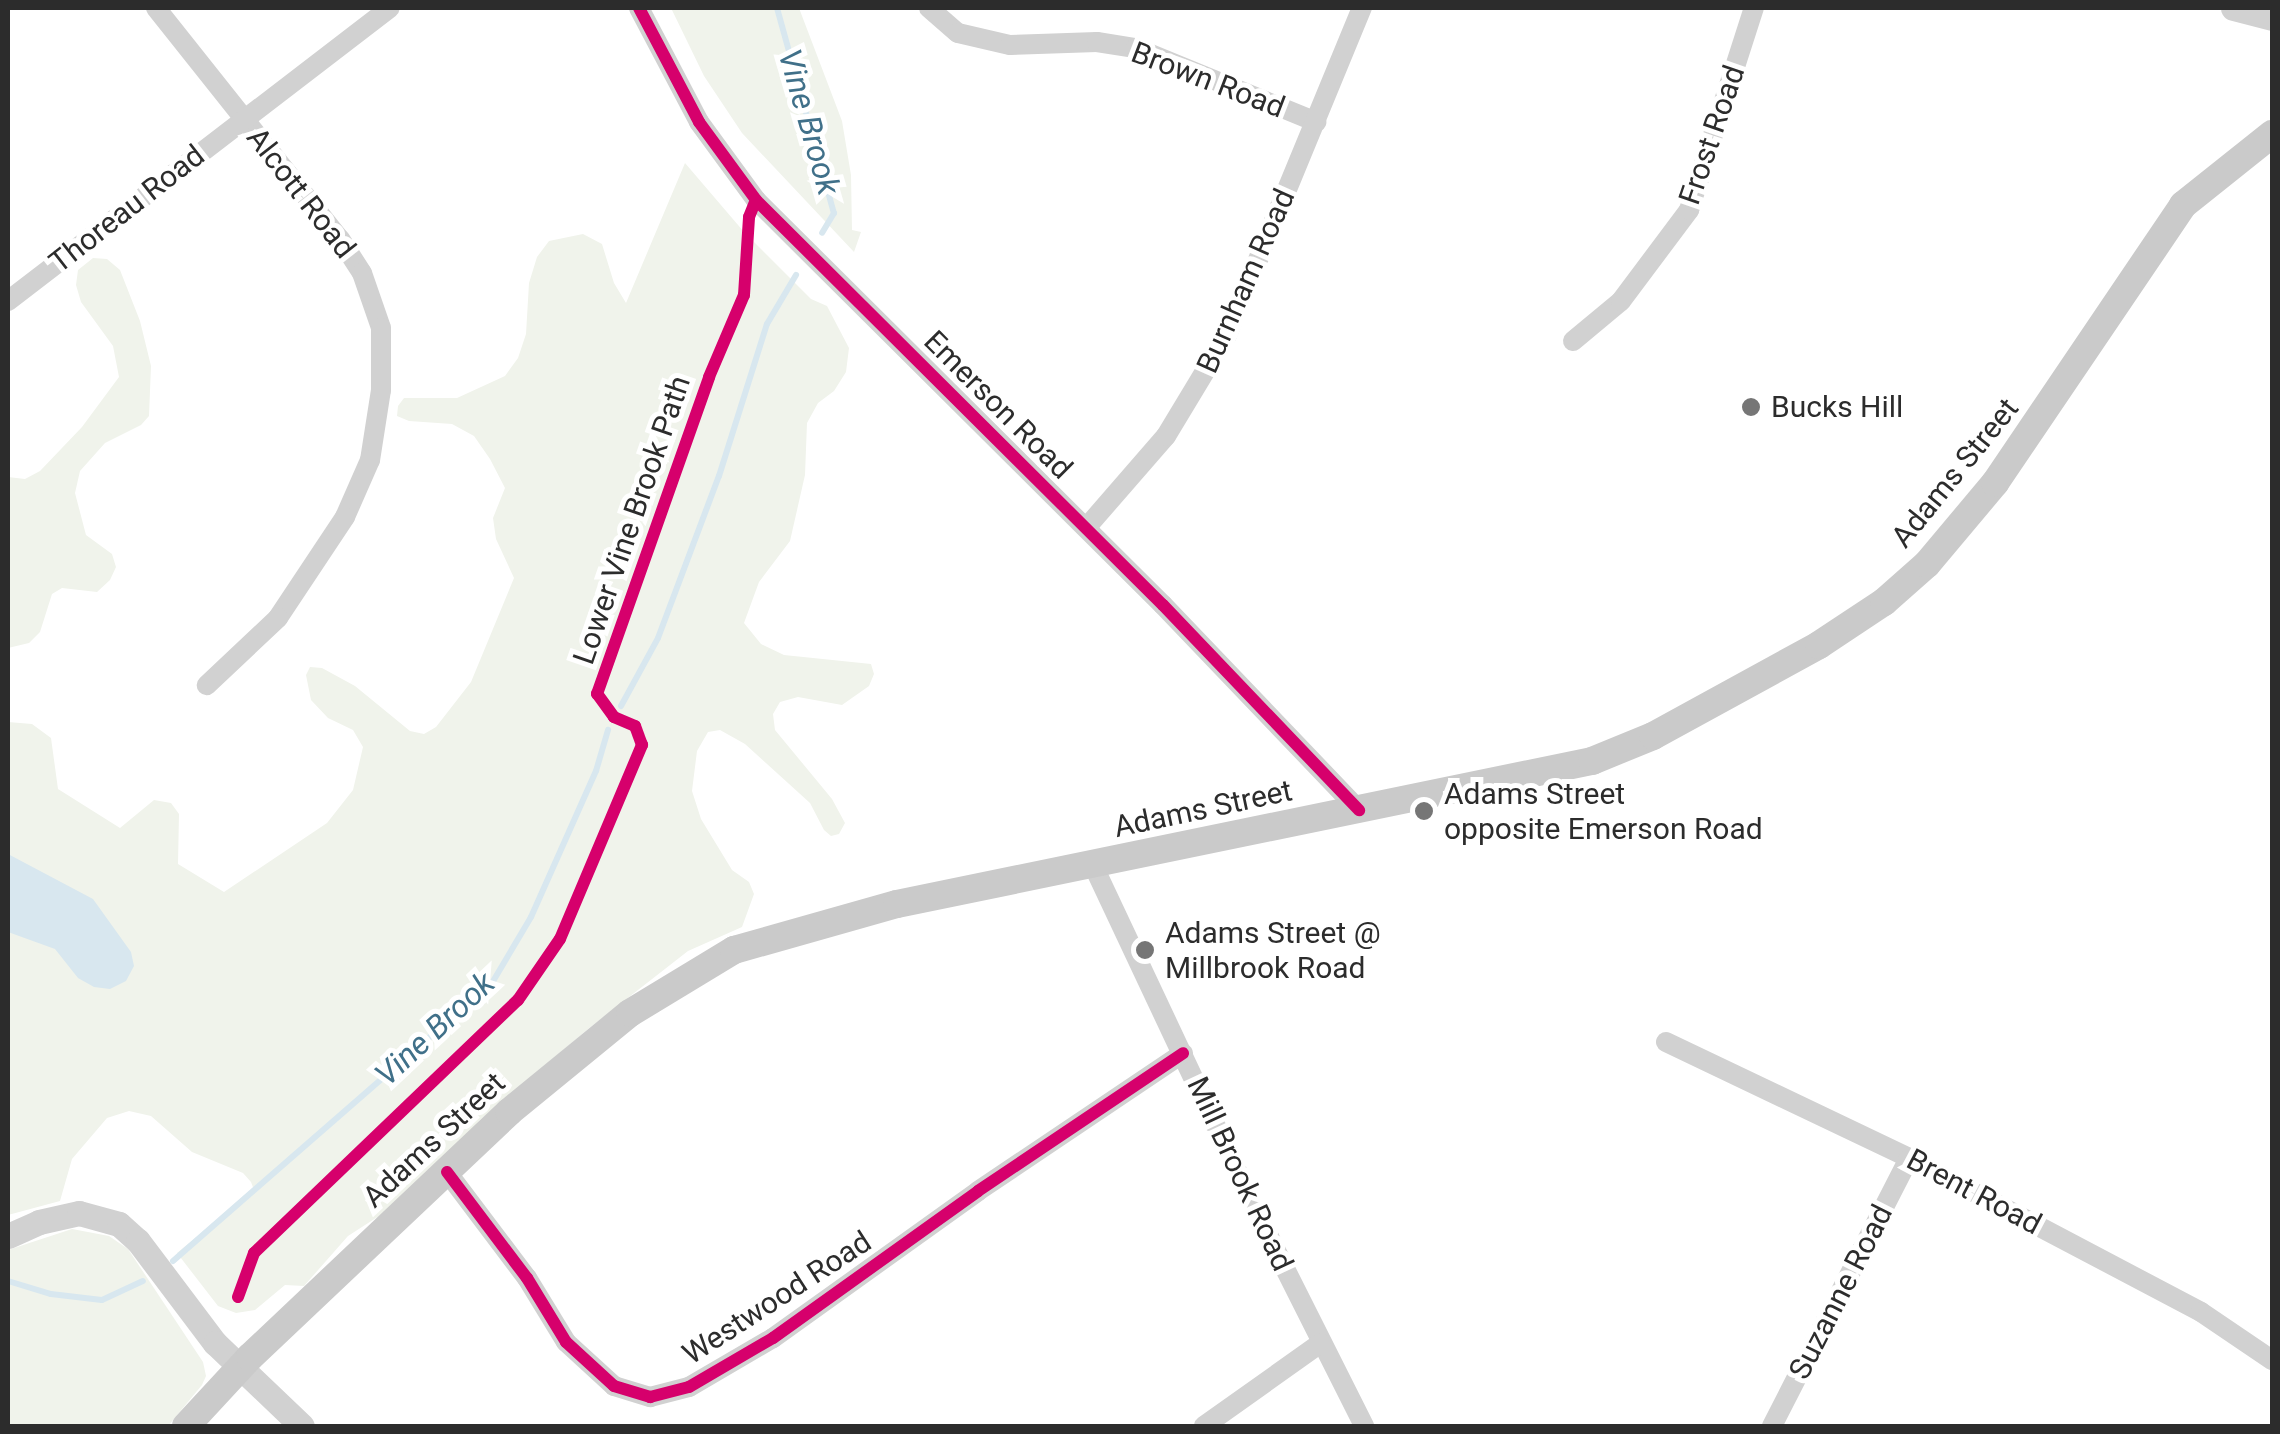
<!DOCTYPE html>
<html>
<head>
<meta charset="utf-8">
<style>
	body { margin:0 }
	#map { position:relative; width:2280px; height:1434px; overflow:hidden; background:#fff; font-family:Roboto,sans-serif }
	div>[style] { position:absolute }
	.green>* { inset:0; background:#f0f3eb }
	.water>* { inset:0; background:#d8e7ef }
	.stream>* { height:6px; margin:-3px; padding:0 3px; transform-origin:3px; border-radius:3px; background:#d8e7ef }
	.minor>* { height:20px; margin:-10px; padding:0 10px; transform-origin:10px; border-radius:10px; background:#d1d1d1 }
	.tertiary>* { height:25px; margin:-12.5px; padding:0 12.5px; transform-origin:12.5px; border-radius:12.5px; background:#d1d1d1 }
	.secondary>* { height:28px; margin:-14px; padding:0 14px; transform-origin:14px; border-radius:14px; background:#cacaca }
	.cycleway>* { height:12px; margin:-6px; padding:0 6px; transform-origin:6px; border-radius:6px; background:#d6006c }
	.dots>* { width:28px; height:28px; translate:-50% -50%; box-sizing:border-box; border:5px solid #fff; border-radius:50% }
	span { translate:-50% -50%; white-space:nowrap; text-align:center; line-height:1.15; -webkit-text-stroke:10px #fff; paint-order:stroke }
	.street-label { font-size:30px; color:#2c2c2c }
	.poi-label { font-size:30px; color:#2c2c2c }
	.left { translate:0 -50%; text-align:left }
	.water-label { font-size:32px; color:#407089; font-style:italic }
	.frame { position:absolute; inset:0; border:10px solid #2c2c2c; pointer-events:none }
</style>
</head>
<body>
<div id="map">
	<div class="green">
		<i style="clip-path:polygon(671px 8px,799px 8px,842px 121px,851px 175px,852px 230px,861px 232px,854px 252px,742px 133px,704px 76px)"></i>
		<i style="clip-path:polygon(685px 163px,744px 232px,811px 299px,827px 306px,849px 348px,846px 372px,834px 391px,818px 403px,807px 423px,805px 475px,790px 541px,759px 582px,744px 623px,761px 644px,784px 655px,871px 664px,874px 674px,869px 686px,842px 705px,798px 697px,780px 702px,773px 714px,775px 730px,832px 799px,845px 823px,839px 834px,831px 836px,824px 830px,810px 803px,745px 744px,720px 730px,708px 732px,697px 751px,692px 791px,701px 819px,732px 870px,749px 882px,754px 894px,742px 927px,688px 951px,588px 1029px,480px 1120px,439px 1169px,393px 1207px,348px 1236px,304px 1286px,285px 1285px,255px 1310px,236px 1313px,218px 1306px,177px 1253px,254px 1190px,251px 1182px,243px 1173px,192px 1152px,151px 1116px,129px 1111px,107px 1118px,72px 1159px,60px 1201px,8px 1215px,8px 722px,32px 724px,51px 738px,58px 789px,120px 828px,154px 800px,171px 803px,179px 814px,178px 864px,224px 892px,327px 823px,353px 790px,363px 747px,353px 730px,328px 718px,311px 700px,306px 675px,310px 667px,322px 668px,355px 686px,410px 731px,424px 734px,436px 727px,471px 682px,514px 578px,496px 539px,493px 518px,505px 488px,490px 459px,474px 436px,452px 424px,409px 421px,397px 416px,398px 406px,404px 398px,457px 398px,505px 376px,518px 358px,526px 334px,529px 283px,537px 257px,549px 241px,583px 234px,602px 244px,614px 283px,626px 303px)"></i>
		<i style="clip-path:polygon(93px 258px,107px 259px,120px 270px,140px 321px,151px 366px,149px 416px,141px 425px,105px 443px,80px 471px,75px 493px,86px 535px,112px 554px,116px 567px,110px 580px,97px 592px,62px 588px,52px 594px,40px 632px,29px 643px,8px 648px,8px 477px,25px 479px,40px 471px,82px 427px,119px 377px,113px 346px,81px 302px,76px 285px,78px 270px)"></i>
		<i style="clip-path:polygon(72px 1229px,109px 1236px,128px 1249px,203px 1362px,206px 1376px,202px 1385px,168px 1426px,8px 1426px,8px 1250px)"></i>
	</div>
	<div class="water">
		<i style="clip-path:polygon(8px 854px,93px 899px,131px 952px,134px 966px,126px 981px,110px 989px,94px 987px,78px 978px,55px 949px,8px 932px)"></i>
	</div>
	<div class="stream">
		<i style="left:777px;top:8px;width:213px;rotate:74.5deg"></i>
		<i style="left:834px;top:213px;width:23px;rotate:121deg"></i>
		<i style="left:621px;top:706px;width:77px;rotate:-61.4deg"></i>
		<i style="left:658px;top:638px;width:173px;rotate:-69.4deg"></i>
		<i style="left:719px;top:476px;width:159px;rotate:-72.5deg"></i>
		<i style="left:767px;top:324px;width:57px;rotate:-59.4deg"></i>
		<i style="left:173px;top:1261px;width:423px;rotate:-41.1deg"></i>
		<i style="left:492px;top:983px;width:77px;rotate:-59.4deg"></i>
		<i style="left:531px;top:917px;width:160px;rotate:-66deg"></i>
		<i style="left:596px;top:771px;width:43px;rotate:-73.7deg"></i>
		<i style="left:8px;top:1281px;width:45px;rotate:16.8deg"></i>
		<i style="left:51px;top:1294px;width:51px;rotate:6.7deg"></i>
		<i style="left:102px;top:1300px;width:45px;rotate:-24.9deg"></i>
	</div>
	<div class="minor">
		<i style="left:156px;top:8px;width:295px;rotate:51.5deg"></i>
		<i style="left:340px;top:239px;width:40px;rotate:57.1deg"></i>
		<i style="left:362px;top:273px;width:58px;rotate:70.9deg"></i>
		<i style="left:381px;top:328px;width:62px;rotate:90deg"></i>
		<i style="left:381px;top:390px;width:71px;rotate:98.9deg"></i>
		<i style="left:370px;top:460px;width:62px;rotate:113.7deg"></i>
		<i style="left:345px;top:517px;width:121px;rotate:123.6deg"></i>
		<i style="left:278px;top:618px;width:98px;rotate:136.7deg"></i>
		<i style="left:639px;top:8px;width:129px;rotate:62.2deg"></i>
		<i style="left:699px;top:122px;width:97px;rotate:53.8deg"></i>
		<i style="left:756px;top:200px;width:574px;rotate:44.86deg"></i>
		<i style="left:1163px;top:605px;width:284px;rotate:46.3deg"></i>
		<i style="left:929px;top:8px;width:38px;rotate:41deg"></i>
		<i style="left:958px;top:33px;width:53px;rotate:13deg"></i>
		<i style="left:1010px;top:45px;width:87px;rotate:-2deg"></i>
		<i style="left:1097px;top:42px;width:39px;rotate:9deg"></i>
		<i style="left:1136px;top:48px;width:195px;rotate:22.3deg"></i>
		<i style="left:8px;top:301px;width:481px;rotate:-37.5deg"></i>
		<i style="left:1573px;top:341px;width:62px;rotate:-39.8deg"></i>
		<i style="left:1621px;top:301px;width:114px;rotate:-53.2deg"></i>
		<i style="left:1689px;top:210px;width:212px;rotate:-72.2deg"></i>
		<i style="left:1086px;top:528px;width:122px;rotate:-49deg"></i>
		<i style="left:1166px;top:436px;width:118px;rotate:-58.9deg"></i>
		<i style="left:1227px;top:335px;width:354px;rotate:-67.6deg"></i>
		<i style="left:1093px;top:865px;width:371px;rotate:64.8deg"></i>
		<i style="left:1251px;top:1201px;width:252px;rotate:63.3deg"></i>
		<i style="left:1666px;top:1042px;width:269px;rotate:25.5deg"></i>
		<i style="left:1909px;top:1158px;width:330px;rotate:27.8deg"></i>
		<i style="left:2201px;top:1312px;width:86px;rotate:34.1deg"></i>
		<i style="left:447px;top:1172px;width:133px;rotate:53deg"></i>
		<i style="left:527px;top:1278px;width:75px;rotate:58.6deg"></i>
		<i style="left:566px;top:1342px;width:65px;rotate:42.5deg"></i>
		<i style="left:614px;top:1386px;width:38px;rotate:17deg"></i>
		<i style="left:650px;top:1397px;width:40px;rotate:-14.4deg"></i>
		<i style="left:689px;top:1387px;width:97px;rotate:-30.3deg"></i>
		<i style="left:773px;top:1338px;width:252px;rotate:-35.6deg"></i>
		<i style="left:978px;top:1191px;width:247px;rotate:-33.9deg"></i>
		<i style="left:1204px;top:1426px;width:143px;rotate:-35.4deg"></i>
		<i style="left:1772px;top:1426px;width:301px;rotate:-62.9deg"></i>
	</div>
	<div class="tertiary">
		<i style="left:2233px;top:8px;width:40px;rotate:14.4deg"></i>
		<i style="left:8px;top:1236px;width:34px;rotate:-24deg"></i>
		<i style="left:39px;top:1222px;width:41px;rotate:-12.7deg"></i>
		<i style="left:79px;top:1213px;width:41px;rotate:15.4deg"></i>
		<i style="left:119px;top:1224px;width:25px;rotate:42deg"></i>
		<i style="left:138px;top:1241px;width:128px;rotate:53deg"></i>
		<i style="left:215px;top:1343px;width:120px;rotate:43.7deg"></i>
	</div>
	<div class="secondary">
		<i style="left:186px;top:1426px;width:94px;rotate:-47.2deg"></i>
		<i style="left:250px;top:1357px;width:357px;rotate:-43.4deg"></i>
		<i style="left:509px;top:1112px;width:156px;rotate:-39.3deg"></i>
		<i style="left:630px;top:1013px;width:122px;rotate:-31.2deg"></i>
		<i style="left:734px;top:950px;width:169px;rotate:-15.8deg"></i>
		<i style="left:897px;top:904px;width:710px;rotate:-11.63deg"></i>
		<i style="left:1592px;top:761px;width:66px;rotate:-22.3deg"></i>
		<i style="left:1653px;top:736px;width:189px;rotate:-28.7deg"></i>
		<i style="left:1819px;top:645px;width:78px;rotate:-33.5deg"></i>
		<i style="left:1884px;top:602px;width:57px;rotate:-41.5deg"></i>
		<i style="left:1927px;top:564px;width:106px;rotate:-50deg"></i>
		<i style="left:1995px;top:483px;width:336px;rotate:-55.9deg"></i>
		<i style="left:2183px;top:205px;width:114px;rotate:-38.6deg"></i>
	</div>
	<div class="cycleway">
		<i style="left:639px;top:8px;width:129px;rotate:62.2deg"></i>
		<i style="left:699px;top:122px;width:97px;rotate:53.8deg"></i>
		<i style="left:756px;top:200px;width:574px;rotate:44.86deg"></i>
		<i style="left:1163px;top:605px;width:284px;rotate:46.3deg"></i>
		<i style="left:447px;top:1172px;width:133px;rotate:53deg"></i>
		<i style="left:527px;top:1278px;width:75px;rotate:58.6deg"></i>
		<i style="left:566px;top:1342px;width:65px;rotate:42.5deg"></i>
		<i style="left:614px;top:1386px;width:38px;rotate:17deg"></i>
		<i style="left:650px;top:1397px;width:40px;rotate:-14.4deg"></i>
		<i style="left:689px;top:1387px;width:97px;rotate:-30.3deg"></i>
		<i style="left:773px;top:1338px;width:252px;rotate:-35.6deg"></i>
		<i style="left:978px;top:1191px;width:247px;rotate:-33.9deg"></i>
		<i style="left:238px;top:1297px;width:47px;rotate:-70deg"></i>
		<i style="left:254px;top:1253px;width:366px;rotate:-43.8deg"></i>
		<i style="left:518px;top:1000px;width:74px;rotate:-55.5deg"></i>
		<i style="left:560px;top:939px;width:211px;rotate:-67.1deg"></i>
		<i style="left:642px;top:745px;width:20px;rotate:-110deg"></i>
		<i style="left:635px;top:726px;width:23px;rotate:-157deg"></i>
		<i style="left:614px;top:717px;width:29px;rotate:-126deg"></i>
		<i style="left:597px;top:694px;width:336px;rotate:-70.5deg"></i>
		<i style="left:709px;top:377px;width:89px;rotate:-66.9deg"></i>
		<i style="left:744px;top:295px;width:78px;rotate:-86.3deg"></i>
		<i style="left:749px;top:217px;width:18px;rotate:-68deg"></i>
	</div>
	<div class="dots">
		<i style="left:1751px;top:407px;background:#767676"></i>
		<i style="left:1424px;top:811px;background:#767676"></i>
		<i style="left:1145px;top:950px;background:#767676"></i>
	</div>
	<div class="street-label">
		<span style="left:1208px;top:80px;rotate:21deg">Brown Road</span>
		<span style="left:1712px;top:135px;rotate:-71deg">Frost Road</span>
		<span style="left:301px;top:193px;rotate:52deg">Alcott Road</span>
		<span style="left:127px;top:209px;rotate:-38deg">Thoreau Road</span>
		<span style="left:1246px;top:281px;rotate:-66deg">Burnham Road</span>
		<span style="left:998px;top:405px;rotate:45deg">Emerson Road</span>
		<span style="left:1955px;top:473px;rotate:-51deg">Adams Street</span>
		<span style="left:632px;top:520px;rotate:-71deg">Lower Vine Brook Path</span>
		<span style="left:1203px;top:809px;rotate:-12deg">Adams Street</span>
		<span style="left:434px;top:1140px;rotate:-43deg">Adams Street</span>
		<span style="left:1240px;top:1174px;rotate:65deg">Mill Brook Road</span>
		<span style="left:1974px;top:1192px;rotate:28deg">Brent Road</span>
		<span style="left:1841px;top:1292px;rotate:-63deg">Suzanne Road</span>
		<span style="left:777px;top:1298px;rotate:-33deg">Westwood Road</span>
	</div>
	<div class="poi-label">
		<span class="left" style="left:1771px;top:407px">Bucks Hill</span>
		<span class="left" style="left:1444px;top:811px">Adams Street<br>opposite Emerson Road</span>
		<span class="left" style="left:1165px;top:950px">Adams Street @<br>Millbrook Road</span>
	</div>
	<div class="water-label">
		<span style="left:809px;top:122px;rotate:74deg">Vine Brook</span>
		<span style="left:435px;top:1029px;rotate:-43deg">Vine Brook</span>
	</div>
	<div class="frame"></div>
</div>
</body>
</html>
